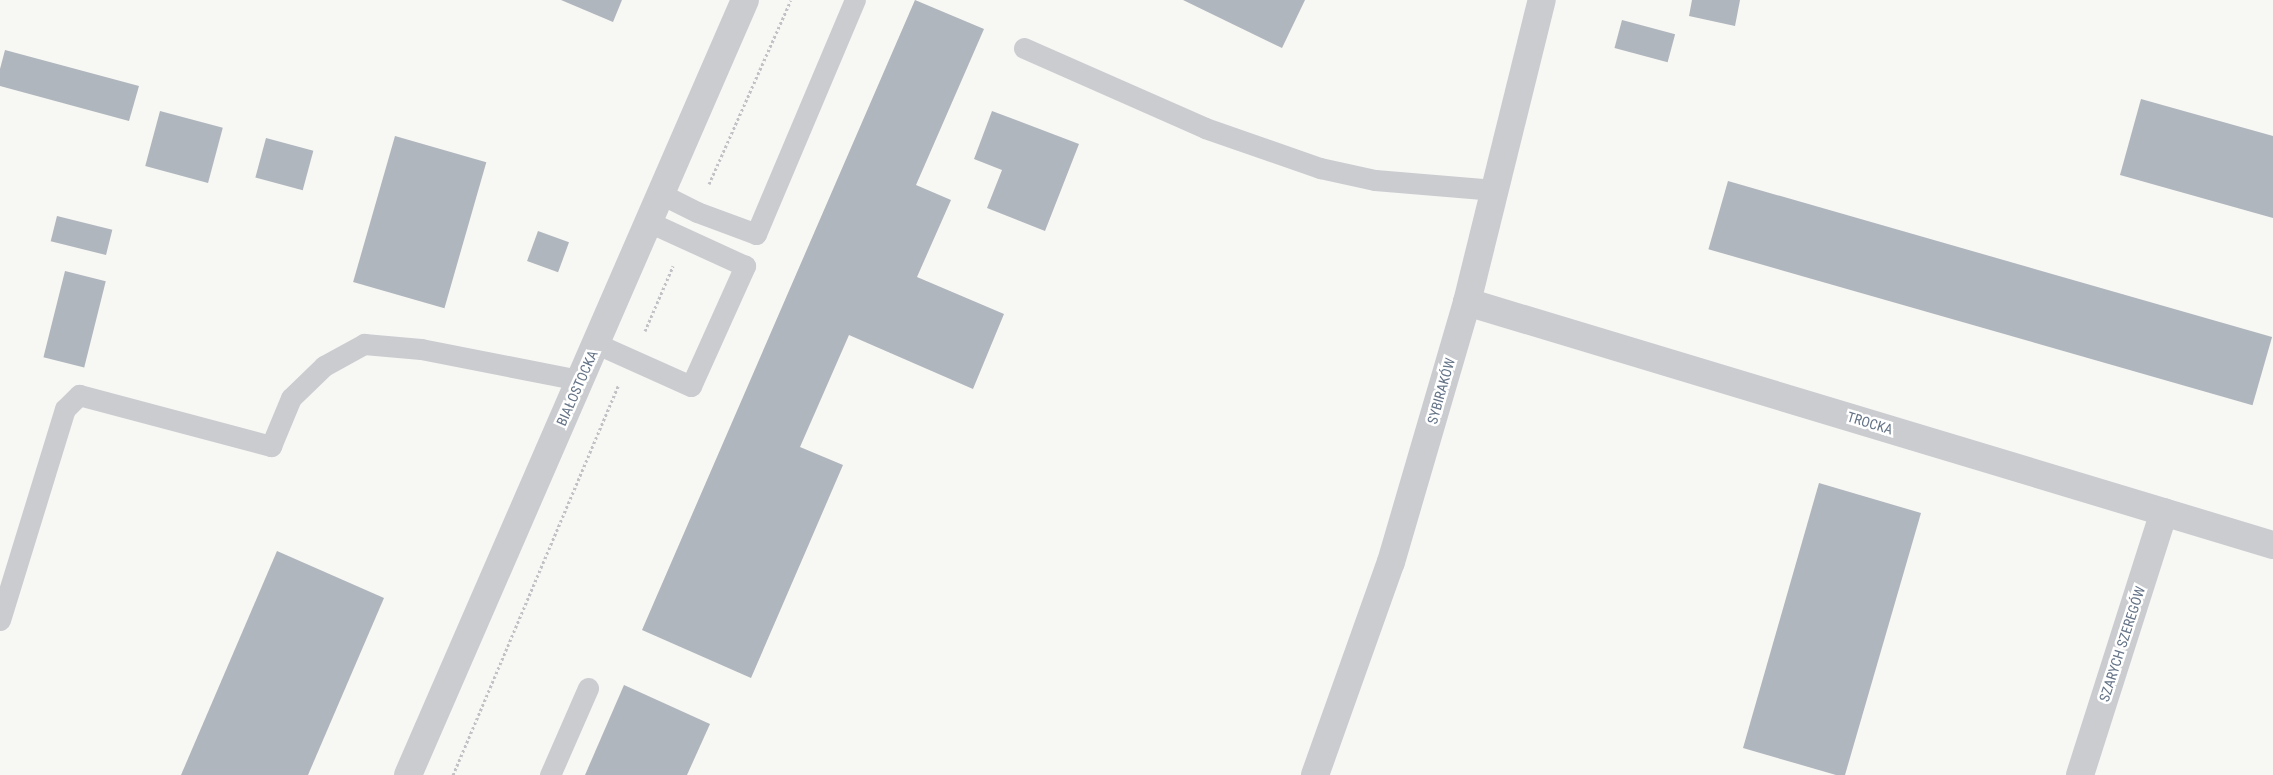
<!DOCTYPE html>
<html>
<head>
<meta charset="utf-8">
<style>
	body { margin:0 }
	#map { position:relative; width:2273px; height:775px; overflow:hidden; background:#f7f7f4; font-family:"Roboto Condensed",sans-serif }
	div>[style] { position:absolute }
	.building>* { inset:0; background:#b0b6bd; transform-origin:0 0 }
	.path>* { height:3px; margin-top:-1.5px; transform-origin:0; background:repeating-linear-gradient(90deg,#c0c2c5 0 2.5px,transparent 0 5px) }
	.service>* { height:21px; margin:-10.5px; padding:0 10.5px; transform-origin:10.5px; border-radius:10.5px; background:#caccd0 }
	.minor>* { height:28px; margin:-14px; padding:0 14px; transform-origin:14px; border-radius:14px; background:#caccd0 }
	.tertiary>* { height:28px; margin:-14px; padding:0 14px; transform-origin:14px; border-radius:14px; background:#caccd0 }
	span { translate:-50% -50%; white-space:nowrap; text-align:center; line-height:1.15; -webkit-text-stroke:5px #fff; paint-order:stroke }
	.street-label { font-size:14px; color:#647387 }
</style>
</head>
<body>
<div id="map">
	<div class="building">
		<i style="clip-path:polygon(561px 0,622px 0,613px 22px)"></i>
		<i style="clip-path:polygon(915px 0,984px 29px,916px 185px,951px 200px,917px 277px,1004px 314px,973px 389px,849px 335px,800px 447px,843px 465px,751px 678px,642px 630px)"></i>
		<i style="clip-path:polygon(1183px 0,1305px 0,1282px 48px)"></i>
		<i style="clip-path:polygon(1692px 0,1740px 0,1735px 26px,1689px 16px)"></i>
		<i style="left:1622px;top:20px;width:55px;height:29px;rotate:15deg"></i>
		<i style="clip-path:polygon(5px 50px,139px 86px,129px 121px,0 86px,0 69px)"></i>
		<i style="clip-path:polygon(2141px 99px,2273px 136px,2273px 218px,2120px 175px)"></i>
		<i style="left:160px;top:111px;width:65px;height:57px;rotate:15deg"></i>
		<i style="clip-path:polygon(992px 111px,1079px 144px,1045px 231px,987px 208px,1002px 170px,974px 159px)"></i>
		<i style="left:395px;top:136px;width:95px;height:152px;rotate:16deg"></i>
		<i style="left:266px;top:138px;width:49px;height:41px;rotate:15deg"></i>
		<i style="left:1728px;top:181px;width:566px;height:71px;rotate:16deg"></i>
		<i style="left:57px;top:216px;width:57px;height:26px;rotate:14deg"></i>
		<i style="left:538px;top:231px;width:33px;height:32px;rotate:20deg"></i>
		<i style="left:65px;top:271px;width:42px;height:89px;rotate:14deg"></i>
		<i style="clip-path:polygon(1819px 483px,1921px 513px,1845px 775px,1836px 775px,1743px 748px)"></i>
		<i style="clip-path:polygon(277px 551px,384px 598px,308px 775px,181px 775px)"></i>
		<i style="clip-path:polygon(624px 685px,710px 724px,687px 775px,585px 775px)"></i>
	</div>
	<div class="path">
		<i style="left:709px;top:184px;width:201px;rotate:-66deg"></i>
		<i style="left:645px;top:331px;width:71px;rotate:-66.7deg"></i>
		<i style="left:453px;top:775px;width:423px;rotate:-67deg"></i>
	</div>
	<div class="service">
		<i style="left:1024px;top:48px;width:198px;rotate:23.8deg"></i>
		<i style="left:1205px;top:128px;width:122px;rotate:19.2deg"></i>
		<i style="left:1320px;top:168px;width:56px;rotate:12.3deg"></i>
		<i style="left:1375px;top:180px;width:120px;rotate:4.8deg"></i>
		<i style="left:661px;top:194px;width:40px;rotate:26.6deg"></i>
		<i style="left:697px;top:212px;width:63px;rotate:20.4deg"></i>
		<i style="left:756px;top:234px;width:254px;rotate:-67.1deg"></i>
		<i style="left:597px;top:344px;width:103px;rotate:24.1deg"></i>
		<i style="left:691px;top:386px;width:132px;rotate:-65.8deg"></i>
		<i style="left:745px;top:266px;width:106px;rotate:-155.4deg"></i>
		<i style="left:0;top:620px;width:221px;rotate:-72.9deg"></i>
		<i style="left:65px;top:409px;width:20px;rotate:-45deg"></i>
		<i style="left:79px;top:395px;width:199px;rotate:14.9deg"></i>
		<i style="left:271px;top:446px;width:52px;rotate:-67.4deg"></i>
		<i style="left:291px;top:398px;width:46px;rotate:-44.1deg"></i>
		<i style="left:324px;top:366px;width:46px;rotate:-28.8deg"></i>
		<i style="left:364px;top:344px;width:57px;rotate:5deg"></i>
		<i style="left:421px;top:349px;width:161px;rotate:11.1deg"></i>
		<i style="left:550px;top:775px;width:95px;rotate:-66.4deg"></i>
	</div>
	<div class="minor">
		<i style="left:1467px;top:302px;width:842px;rotate:16.78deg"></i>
		<i style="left:1315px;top:775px;width:226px;rotate:-70.4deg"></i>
		<i style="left:1391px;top:562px;width:271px;rotate:-73.7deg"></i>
		<i style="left:1467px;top:302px;width:311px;rotate:-76.1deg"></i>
		<i style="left:2080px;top:775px;width:276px;rotate:-72.3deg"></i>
	</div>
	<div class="tertiary">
		<i style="left:408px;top:775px;width:845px;rotate:-66.5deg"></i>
	</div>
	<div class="street-label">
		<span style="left:577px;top:388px;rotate:-66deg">BIAŁOSTOCKA</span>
		<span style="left:1441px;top:391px;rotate:-74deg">SYBIRAKÓW</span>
		<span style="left:1870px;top:423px;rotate:17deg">TROCKA</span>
		<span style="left:2122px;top:644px;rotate:-72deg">SZARYCH SZEREGÓW</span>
	</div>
</div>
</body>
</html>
